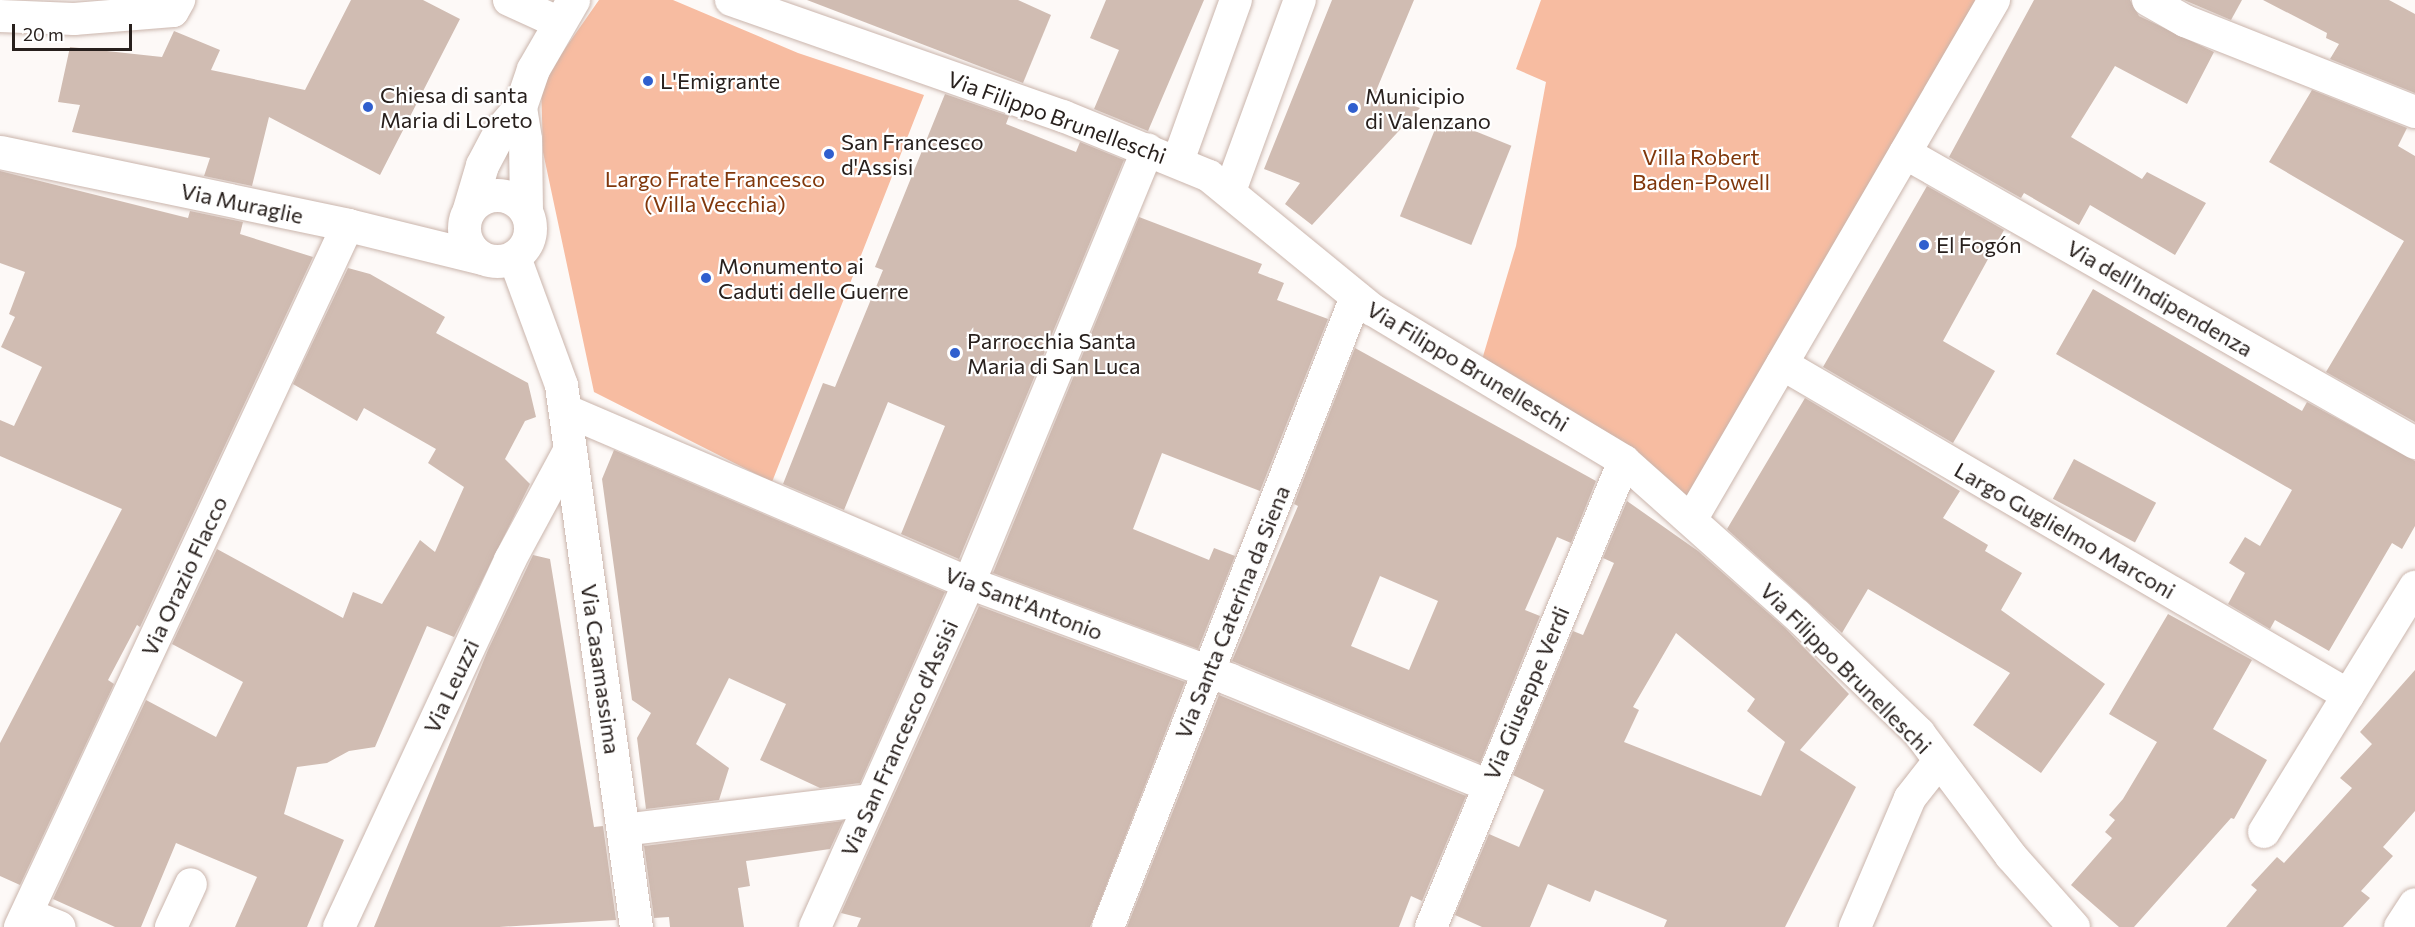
<!DOCTYPE html>
<html>
<head>
<meta charset="utf-8">
<style>
	body { margin:0 }
	#map { position:relative; width:2415px; height:927px; overflow:hidden; background:#fdf9f7; font-family:Commissioner,sans-serif }
	div>[style] { position:absolute }
	.green>* { inset:0; background:#f7bca1 }
	.building>* { inset:0; background:#d0bcb2; transform-origin:0 0 }
	.roads { filter:drop-shadow(0 0 2px #cab5ac) drop-shadow(0 0 2px #cab5ac) }
	.minor>* { height:32px; margin:-16px; padding:0 16px; transform-origin:16px; border-radius:16px; background:#fff }
	.tertiary>* { height:33px; margin:-16.5px; padding:0 16.5px; transform-origin:16.5px; border-radius:16.5px; background:#fff }
	.tertiary>.ring { margin:-16.5px; padding:0; box-sizing:content-box; background:none; border:33px solid #fff; border-radius:50% }
	.dots>* { width:16px; height:16px; translate:-50% -50%; box-sizing:border-box; border:3px solid #fff; border-radius:50% }
	span { translate:-50% -50%; white-space:nowrap; text-align:center; line-height:1.15; -webkit-text-stroke:4.5px #fff; paint-order:stroke }
	.poi-label { font-size:22px; color:#28201d }
	.left { translate:0 -50%; text-align:left }
	.street-label { font-size:22px; color:#28201d }
	.park-label { font-size:22px; color:#80370b }
	.scale { position:absolute; left:12px; top:24px; width:120px; height:27px; box-sizing:border-box; border:3px solid #28201d; border-top:0; padding-left:8px; font-size:18px; line-height:21px; white-space:nowrap; color:#28201d; -webkit-text-stroke:4px #fff; paint-order:stroke }
</style>
</head>
<body>
<div id="map">
	<div class="green">
		<i style="clip-path:polygon(599px 0,673px 0,798px 53px,924px 95px,772px 482px,594px 392px,543px 152px,541px 83px)"></i>
		<i style="clip-path:polygon(1541px 0,1994px 0,1691px 520px,1478px 373px,1516px 246px,1546px 82px,1516px 69px)"></i>
	</div>
	<div class="building">
		<i style="clip-path:polygon(351px 0,423px 0,460px 19px,380px 175px,269px 117px,252px 186px,204px 176px,210px 158px,72px 132px,80px 105px,58px 102px,70px 47px,162px 57px,174px 31px,220px 50px,211px 70px,305px 90px)"></i>
		<i style="clip-path:polygon(807px 0,1018px 0,1051px 15px,1023px 83px)"></i>
		<i style="clip-path:polygon(1106px 0,1204px 0,1148px 131px,1094px 109px,1119px 50px,1090px 38px)"></i>
		<i style="clip-path:polygon(1332px 0,1414px 0,1376px 91px,1420px 108px,1312px 225px,1285px 204px,1300px 183px,1264px 169px)"></i>
		<i style="clip-path:polygon(2034px 0,2130px 0,2139px 16px,2214px 52px,2187px 104px,2115px 66px,2071px 137px,2142px 179px,2147px 172px,2206px 203px,2175px 255px,2090px 205px,2079px 225px,2024px 193px,2021px 198px,1949px 157px)"></i>
		<i style="clip-path:polygon(2184px 0,2242px 0,2231px 20px)"></i>
		<i style="clip-path:polygon(2263px 0,2389px 0,2415px 14px,2415px 93px,2330px 59px,2339px 44px,2326px 38px,2327px 33px)"></i>
		<i style="clip-path:polygon(2312px 90px,2407px 128px,2398px 146px,2415px 156px,2415px 422px,2326px 372px,2404px 241px,2269px 162px)"></i>
		<i style="clip-path:polygon(945px 94px,1009px 116px,1006px 124px,1076px 152px,1080px 142px,1124px 160px,959px 559px,901px 534px,945px 426px,888px 402px,844px 510px,783px 484px,823px 383px,835px 387px,883px 270px,875px 267px)"></i>
		<i style="left:1440px;top:117px;width:77px;height:107px;rotate:22deg"></i>
		<i style="clip-path:polygon(0 171px,188px 218px,190px 211px,243px 222px,240px 234px,313px 257px,140px 627px,137px 625px,108px 680px,114px 684px,20px 885px,0 876px,0 743px,122px 509px,0 456px,0 420px,14px 426px,42px 367px,1px 347px,15px 317px,9px 314px,25px 272px,0 263px)"></i>
		<i style="clip-path:polygon(1927px 186px,2004px 230px,1943px 341px,1995px 371px,1953px 443px,1823px 367px)"></i>
		<i style="clip-path:polygon(1139px 217px,1262px 264px,1258px 273px,1284px 283px,1277px 300px,1328px 319px,1260px 491px,1162px 453px,1133px 529px,1209px 560px,1214px 548px,1235px 556px,1198px 649px,993px 573px)"></i>
		<i style="clip-path:polygon(348px 268px,370px 274px,445px 317px,436px 333px,528px 383px,536px 417px,525px 421px,505px 459px,530px 484px,454px 637px,427px 626px,375px 747px,349px 751px,327px 763px,297px 767px,284px 814px,344px 840px,307px 927px,235px 927px,257px 877px,176px 843px,141px 927px,115px 927px,53px 899px,146px 700px,216px 737px,243px 682px,172px 644px,217px 549px,343px 618px,353px 592px,382px 604px,420px 540px,435px 552px,464px 487px,428px 463px,436px 449px,364px 408px,357px 421px,293px 384px)"></i>
		<i style="clip-path:polygon(2093px 289px,2302px 411px,2307px 402px,2415px 461px,2415px 526px,2402px 549px,2392px 543px,2329px 651px,2275px 620px,2270px 629px,2228px 604px,2245px 573px,2229px 563px,2245px 537px,2260px 546px,2292px 490px,2056px 354px)"></i>
		<i style="clip-path:polygon(evenodd,1355px 348px,1596px 481px,1571px 543px,1557px 537px,1525px 610px,1540px 616px,1480px 763px,1232px 661px,1298px 506px,1294px 504px,1355px 348px,1380px 576px,1438px 601px,1409px 670px,1351px 646px,1380px 576px)"></i>
		<i style="clip-path:polygon(1805px 398px,1960px 491px,1943px 518px,1988px 545px,1985px 551px,2022px 573px,2001px 610px,2105px 684px,2041px 773px,1973px 725px,2010px 673px,1868px 589px,1842px 633px,1727px 529px)"></i>
		<i style="clip-path:polygon(614px 450px,945px 592px,860px 783px,820px 788px,760px 760px,786px 704px,729px 678px,696px 744px,729px 768px,719px 800px,646px 809px,637px 738px,651px 713px,632px 700px,602px 479px)"></i>
		<i style="left:2074px;top:459px;width:93px;height:45px;rotate:28deg"></i>
		<i style="clip-path:polygon(evenodd,1627px 501px,1698px 551px,1785px 628px,1849px 694px,1800px 750px,1856px 787px,1785px 927px,1664px 927px,1667px 920px,1595px 890px,1590px 902px,1548px 884px,1530px 927px,1482px 927px,1455px 915px,1489px 834px,1519px 847px,1544px 790px,1513px 775px,1573px 631px,1583px 635px,1614px 563px,1603px 558px,1627px 501px,1676px 633px,1755px 699px,1747px 711px,1785px 742px,1761px 796px,1624px 742px,1639px 710px,1633px 707px,1676px 633px)"></i>
		<i style="clip-path:polygon(533px 555px,550px 559px,594px 827px,603px 826px,616px 920px,499px 927px,374px 927px,488px 650px)"></i>
		<i style="clip-path:polygon(979px 606px,1185px 682px,1090px 927px,857px 927px,861px 918px,841px 913px)"></i>
		<i style="clip-path:polygon(2168px 614px,2252px 660px,2213px 729px,2267px 760px,2234px 819px,2231px 818px,2134px 927px,2119px 927px,2071px 885px,2112px 838px,2105px 832px,2115px 820px,2109px 815px,2123px 799px,2157px 742px,2109px 714px)"></i>
		<i style="clip-path:polygon(2415px 670px,2415px 811px,2383px 847px,2393px 856px,2361px 891px,2370px 898px,2343px 927px,2226px 927px,2257px 890px,2251px 885px,2277px 857px,2284px 863px,2352px 788px,2340px 778px,2372px 744px,2360px 732px)"></i>
		<i style="clip-path:polygon(1219px 695px,1466px 796px,1422px 901px,1411px 896px,1399px 927px,1127px 927px)"></i>
		<i style="clip-path:polygon(843px 821px,830px 849px,746px 861px,750px 886px,738px 888px,744px 927px,670px 927px,669px 917px,654px 918px,644px 846px)"></i>
	</div>
	<div class="roads">
		<div class="minor">
			<i style="left:509px;top:0;width:56px;rotate:24.3deg"></i>
			<i style="left:731px;top:0;width:352px;rotate:19.3deg"></i>
			<i style="left:1063px;top:116px;width:158px;rotate:22.3deg"></i>
			<i style="left:1209px;top:176px;width:212px;rotate:39.3deg"></i>
			<i style="left:1373px;top:310px;width:293px;rotate:31deg"></i>
			<i style="left:1624px;top:461px;width:232px;rotate:41.7deg"></i>
			<i style="left:1797px;top:615px;width:170px;rotate:44deg"></i>
			<i style="left:1919px;top:733px;width:154px;rotate:53.2deg"></i>
			<i style="left:2011px;top:856px;width:95px;rotate:48.4deg"></i>
			<i style="left:2148px;top:0;width:43px;rotate:29.6deg"></i>
			<i style="left:2185px;top:21px;width:247px;rotate:21.6deg"></i>
			<i style="left:0;top:16px;width:74px;rotate:2.3deg"></i>
			<i style="left:74px;top:19px;width:99px;rotate:-4.6deg"></i>
			<i style="left:173px;top:11px;width:13px;rotate:-61deg"></i>
			<i style="left:1905px;top:153px;width:587px;rotate:29.62deg"></i>
			<i style="left:1178px;top:161px;width:171px;rotate:-70.2deg"></i>
			<i style="left:1230px;top:191px;width:203px;rotate:-69.9deg"></i>
			<i style="left:1782px;top:364px;width:656px;rotate:30.32deg"></i>
			<i style="left:565px;top:410px;width:439px;rotate:23.2deg"></i>
			<i style="left:969px;top:583px;width:279px;rotate:20.3deg"></i>
			<i style="left:1231px;top:680px;width:277px;rotate:22.3deg"></i>
			<i style="left:1691px;top:520px;width:602px;rotate:-59.77deg"></i>
			<i style="left:623px;top:830px;width:249px;rotate:-6.9deg"></i>
			<i style="left:2264px;top:832px;width:288px;rotate:-58.4deg"></i>
			<i style="left:27px;top:914px;width:35px;rotate:22deg"></i>
			<i style="left:20px;top:927px;width:775px;rotate:-64.96deg"></i>
			<i style="left:171px;top:927px;width:47px;rotate:-65.1deg"></i>
			<i style="left:339px;top:927px;width:405px;rotate:-65deg"></i>
			<i style="left:510px;top:560px;width:126px;rotate:-61.6deg"></i>
			<i style="left:815px;top:927px;width:377px;rotate:-65.9deg"></i>
			<i style="left:969px;top:583px;width:469px;rotate:-67.6deg"></i>
			<i style="left:1108px;top:927px;width:677px;rotate:-68.51deg"></i>
			<i style="left:1431px;top:927px;width:504px;rotate:-67.5deg"></i>
			<i style="left:1855px;top:927px;width:140px;rotate:-66.9deg"></i>
			<i style="left:1910px;top:798px;width:47px;rotate:-51.9deg"></i>
			<i style="left:2400px;top:927px;width:27px;rotate:-57deg"></i>
		</div>
		<div class="tertiary">
			<i style="left:520px;top:107px;width:32px;rotate:81deg"></i>
			<i style="left:525px;top:139px;width:71px;rotate:89.2deg"></i>
			<i style="left:0;top:152px;width:356px;rotate:11.8deg"></i>
			<i style="left:348px;top:225px;width:138px;rotate:13.8deg"></i>
			<i class="ring" style="left:464px;top:195px;width:33px;height:33px"></i>
			<i style="left:469px;top:209px;width:46px;rotate:-73.5deg"></i>
			<i style="left:482px;top:165px;width:41px;rotate:-62.2deg"></i>
			<i style="left:501px;top:129px;width:29px;rotate:-49deg"></i>
			<i style="left:520px;top:107px;width:40px;rotate:-71.1deg"></i>
			<i style="left:533px;top:69px;width:80px;rotate:-59.9deg"></i>
			<i style="left:514px;top:257px;width:136px;rotate:69.8deg"></i>
			<i style="left:561px;top:385px;width:547px;rotate:82.12deg"></i>
		</div>
	</div>
	<div class="dots">
		<i style="left:648px;top:81px;background:#305fce"></i>
		<i style="left:368px;top:107px;background:#305fce"></i>
		<i style="left:1353px;top:108px;background:#305fce"></i>
		<i style="left:829px;top:154px;background:#305fce"></i>
		<i style="left:1924px;top:245px;background:#305fce"></i>
		<i style="left:706px;top:278px;background:#305fce"></i>
		<i style="left:955px;top:353px;background:#305fce"></i>
	</div>
	<div class="poi-label">
		<span class="left" style="left:660px;top:81px">L'Emigrante</span>
		<span class="left" style="left:380px;top:107px">Chiesa di santa<br>Maria di Loreto</span>
		<span class="left" style="left:1365px;top:108px">Municipio<br>di Valenzano</span>
		<span class="left" style="left:841px;top:154px">San Francesco<br>d'Assisi</span>
		<span class="left" style="left:1936px;top:245px">El Fogón</span>
		<span class="left" style="left:718px;top:278px">Monumento ai<br>Caduti delle Guerre</span>
		<span class="left" style="left:967px;top:353px">Parrocchia Santa<br>Maria di San Luca</span>
	</div>
	<div class="street-label">
		<span style="left:1057px;top:117px;rotate:20deg">Via Filippo Brunelleschi</span>
		<span style="left:242px;top:203px;rotate:12deg">Via Muraglie</span>
		<span style="left:2160px;top:298px;rotate:30deg">Via dell'Indipendenza</span>
		<span style="left:1468px;top:366px;rotate:31deg">Via Filippo Brunelleschi</span>
		<span style="left:2065px;top:530px;rotate:30deg">Largo Guglielmo Marconi</span>
		<span style="left:184px;top:576px;rotate:-65deg">Via Orazio Flacco</span>
		<span style="left:1024px;top:603px;rotate:21deg">Via Sant'Antonio</span>
		<span style="left:1232px;top:612px;rotate:-68deg">Via Santa Caterina da Siena</span>
		<span style="left:1846px;top:668px;rotate:45deg">Via Filippo Brunelleschi</span>
		<span style="left:601px;top:669px;rotate:82deg">Via Casamassima</span>
		<span style="left:451px;top:686px;rotate:-65deg">Via Leuzzi</span>
		<span style="left:1526px;top:693px;rotate:-67deg">Via Giuseppe Verdi</span>
		<span style="left:899px;top:738px;rotate:-66deg">Via San Francesco d'Assisi</span>
	</div>
	<div class="park-label">
		<span style="left:1701px;top:169px">Villa Robert<br>Baden-Powell</span>
		<span style="left:715px;top:191px">Largo Frate Francesco<br>(Villa Vecchia)</span>
	</div>
	<div class="scale">20 m</div>
</div>
</body>
</html>
